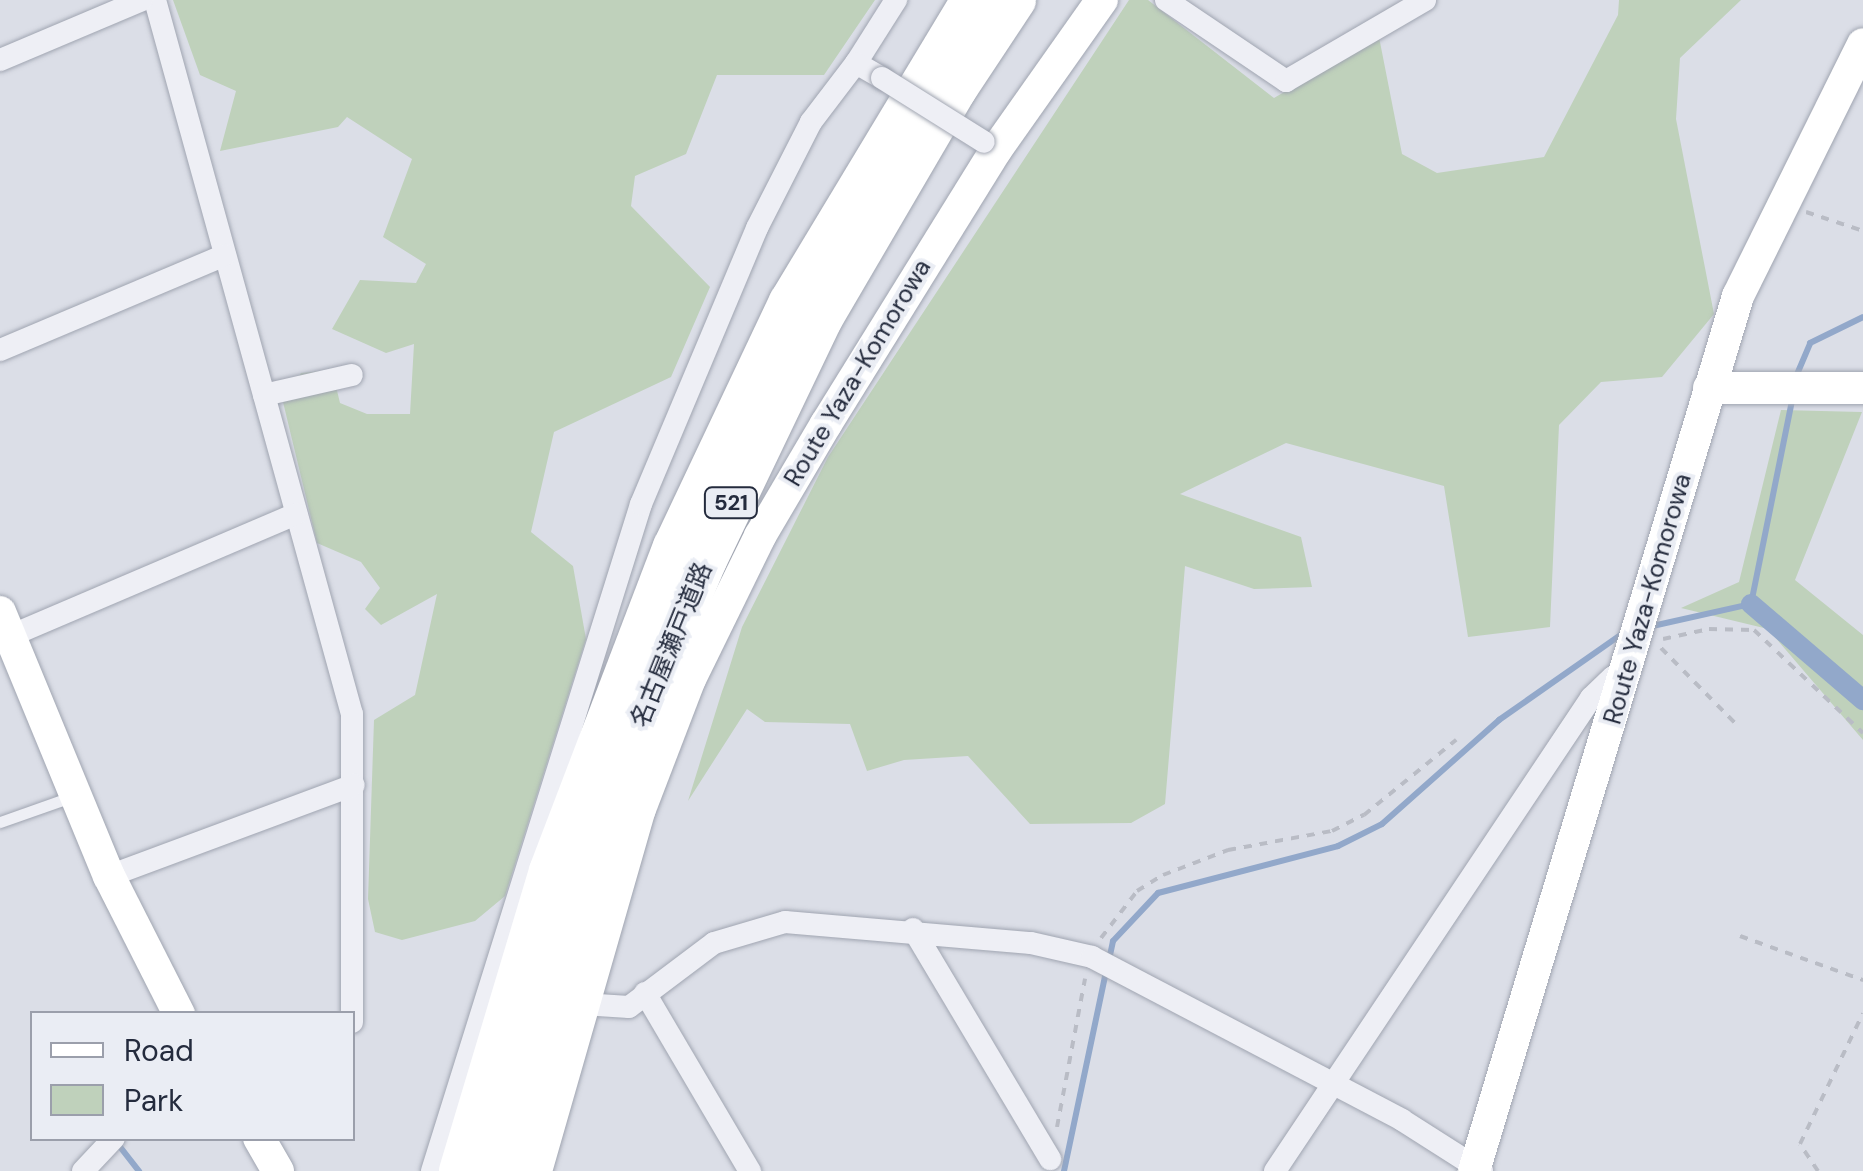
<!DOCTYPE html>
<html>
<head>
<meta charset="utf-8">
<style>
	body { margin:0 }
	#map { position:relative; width:1863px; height:1171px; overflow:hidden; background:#dbdee7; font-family:"DM Sans","Noto Sans JP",sans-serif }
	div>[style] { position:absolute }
	.green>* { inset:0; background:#bfd1bb }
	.stream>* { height:6px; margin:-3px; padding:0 3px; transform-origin:3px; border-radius:3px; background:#92a8ca }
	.canal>* { height:20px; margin:-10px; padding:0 10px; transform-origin:10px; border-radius:10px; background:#92a8ca }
	.path>* { height:4px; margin-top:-2px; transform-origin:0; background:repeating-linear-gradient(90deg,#b9bcc5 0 8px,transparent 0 16px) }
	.roads { filter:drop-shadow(0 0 2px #a0a5b1) drop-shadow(0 0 2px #a0a5b1) }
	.lane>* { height:11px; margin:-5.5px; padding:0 5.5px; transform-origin:5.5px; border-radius:5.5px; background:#eeeff5 }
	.street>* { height:22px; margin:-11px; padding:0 11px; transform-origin:11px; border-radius:11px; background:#eeeff5 }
	.secondary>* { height:32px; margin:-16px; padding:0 16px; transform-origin:16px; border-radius:16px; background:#fff }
	.highway>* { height:42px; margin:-21px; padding:0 21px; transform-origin:21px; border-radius:21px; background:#fff }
	.bridges { filter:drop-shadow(0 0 2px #a0a5b1) drop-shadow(0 0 2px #a0a5b1) }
	.street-bridge>* { height:22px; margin:-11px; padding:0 11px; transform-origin:11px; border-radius:11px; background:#eeeff5 }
	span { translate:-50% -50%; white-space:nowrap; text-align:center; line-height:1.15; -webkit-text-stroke:8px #eaedf4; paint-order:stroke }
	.shield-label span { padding:2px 8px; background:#eaedf4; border:2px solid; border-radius:8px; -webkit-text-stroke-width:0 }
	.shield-label { font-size:22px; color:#242b3d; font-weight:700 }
	.street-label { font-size:25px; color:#242b3d }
	.legend { position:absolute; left:30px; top:1011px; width:325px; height:130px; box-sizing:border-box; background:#eaedf4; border:2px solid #9b9fab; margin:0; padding:12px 18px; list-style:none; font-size:30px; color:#242b3d }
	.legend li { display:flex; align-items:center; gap:20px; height:50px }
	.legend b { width:50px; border:2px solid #9b9fab }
</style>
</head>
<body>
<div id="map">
	<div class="green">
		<i style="clip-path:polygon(173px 0,875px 0,824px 75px,717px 75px,686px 154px,635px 176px,631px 206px,710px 287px,671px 377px,554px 432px,531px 532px,573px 566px,586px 639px,505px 896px,475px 921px,402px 940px,375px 932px,368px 899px,374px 720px,415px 695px,437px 594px,381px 625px,365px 609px,380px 588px,361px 562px,317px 543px,283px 402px,301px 373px,332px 370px,340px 403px,367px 414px,410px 414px,414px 344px,386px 353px,332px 329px,360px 280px,416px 283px,426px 264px,383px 237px,412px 159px,347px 117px,338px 127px,220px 151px,236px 91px,200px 75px)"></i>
		<i style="clip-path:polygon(1129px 0,1148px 0,1274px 98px,1379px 37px,1402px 154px,1437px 173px,1544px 157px,1618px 15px,1619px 0,1741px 0,1680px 58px,1676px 119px,1714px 314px,1662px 377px,1601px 382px,1559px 425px,1550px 627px,1468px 637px,1444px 486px,1286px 443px,1180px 494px,1301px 537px,1312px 587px,1254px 589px,1185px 566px,1165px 804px,1131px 823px,1030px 824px,968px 756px,904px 760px,867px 771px,850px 724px,765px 722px,747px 709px,688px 801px,742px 627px,828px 457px)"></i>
		<i style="clip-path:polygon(1781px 410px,1862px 412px,1795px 580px,1863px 635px,1863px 740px,1768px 629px,1681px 608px,1739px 582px)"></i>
	</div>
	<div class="stream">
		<i style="left:1795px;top:379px;width:39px;rotate:-67deg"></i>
		<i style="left:1810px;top:343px;width:59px;rotate:-26.1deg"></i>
		<i style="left:1648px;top:627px;width:106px;rotate:-12.6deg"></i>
		<i style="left:1751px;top:604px;width:212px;rotate:-78.6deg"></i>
		<i style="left:1109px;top:960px;width:19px;rotate:-78deg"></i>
		<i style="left:1113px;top:941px;width:66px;rotate:-46.8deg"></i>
		<i style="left:1158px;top:893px;width:186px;rotate:-14.6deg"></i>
		<i style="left:1338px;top:846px;width:49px;rotate:-26.6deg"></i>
		<i style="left:1382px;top:824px;width:157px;rotate:-41.6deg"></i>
		<i style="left:1499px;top:720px;width:155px;rotate:-35deg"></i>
		<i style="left:117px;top:1143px;width:36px;rotate:52deg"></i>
		<i style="left:1064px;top:1171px;width:203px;rotate:-78.1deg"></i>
	</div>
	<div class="canal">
		<i style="left:1751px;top:604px;width:148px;rotate:40.6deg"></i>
	</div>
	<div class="path">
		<i style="left:1806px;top:212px;width:60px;rotate:18.4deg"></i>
		<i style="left:1663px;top:639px;width:47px;rotate:-12.3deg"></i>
		<i style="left:1709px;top:629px;width:45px;rotate:1.3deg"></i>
		<i style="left:1754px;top:630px;width:150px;rotate:43.4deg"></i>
		<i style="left:1661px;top:648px;width:108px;rotate:45.4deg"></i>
		<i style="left:1740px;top:936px;width:131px;rotate:19.7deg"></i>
		<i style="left:1101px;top:938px;width:59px;rotate:-52.5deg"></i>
		<i style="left:1137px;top:891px;width:31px;rotate:-32deg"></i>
		<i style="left:1163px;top:875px;width:70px;rotate:-21deg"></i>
		<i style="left:1228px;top:850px;width:106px;rotate:-10.4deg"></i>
		<i style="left:1332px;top:831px;width:36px;rotate:-27deg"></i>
		<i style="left:1364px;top:815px;width:119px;rotate:-39.2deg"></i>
		<i style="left:1057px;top:1127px;width:151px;rotate:-79.3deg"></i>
		<i style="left:1818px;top:1171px;width:32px;rotate:-124deg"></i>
		<i style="left:1800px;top:1144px;width:145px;rotate:-64.3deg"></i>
	</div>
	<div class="roads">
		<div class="lane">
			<i style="left:0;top:822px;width:75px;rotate:-19.4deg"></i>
		</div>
		<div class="street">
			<i style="left:155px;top:0;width:741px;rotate:74.58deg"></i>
			<i style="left:352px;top:714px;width:308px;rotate:90deg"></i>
			<i style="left:1166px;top:0;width:145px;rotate:34deg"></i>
			<i style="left:1286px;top:81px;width:161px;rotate:-30.2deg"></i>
			<i style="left:0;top:60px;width:154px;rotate:-22.9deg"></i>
			<i style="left:856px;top:63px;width:75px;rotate:-57.6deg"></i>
			<i style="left:0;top:350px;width:244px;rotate:-22.9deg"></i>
			<i style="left:264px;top:395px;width:90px;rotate:-12.8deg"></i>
			<i style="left:10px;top:636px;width:311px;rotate:-23.1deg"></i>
			<i style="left:109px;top:876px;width:261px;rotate:-20.4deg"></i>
			<i style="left:913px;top:929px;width:268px;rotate:59.2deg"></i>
			<i style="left:645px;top:993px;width:207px;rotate:59.5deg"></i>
			<i style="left:582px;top:1004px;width:47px;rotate:3.7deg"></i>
			<i style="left:629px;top:1007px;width:106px;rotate:-37deg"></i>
			<i style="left:714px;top:943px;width:74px;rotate:-16.5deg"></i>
			<i style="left:785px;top:922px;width:247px;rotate:4.9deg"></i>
			<i style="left:1031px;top:943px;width:63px;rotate:12.9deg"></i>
			<i style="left:1092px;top:957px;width:350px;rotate:27.7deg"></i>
			<i style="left:1402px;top:1120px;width:95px;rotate:32.5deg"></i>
			<i style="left:83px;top:1171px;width:45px;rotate:-46.8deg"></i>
			<i style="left:432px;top:1171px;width:699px;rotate:-72.6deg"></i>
			<i style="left:641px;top:504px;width:299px;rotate:-67.2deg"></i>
			<i style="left:757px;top:228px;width:119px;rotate:-63deg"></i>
			<i style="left:811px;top:122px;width:74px;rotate:-52.7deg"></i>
			<i style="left:856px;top:63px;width:30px;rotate:30deg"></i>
			<i style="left:1275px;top:1171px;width:569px;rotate:-56.25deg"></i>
			<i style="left:1591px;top:698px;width:30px;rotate:-44deg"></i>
			<i style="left:1613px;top:677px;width:15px;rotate:-16deg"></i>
		</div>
		<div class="secondary">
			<i style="left:1709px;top:388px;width:154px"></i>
			<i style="left:0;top:612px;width:286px;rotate:67.6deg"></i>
			<i style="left:109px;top:876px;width:155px;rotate:63.1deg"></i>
			<i style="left:259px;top:1138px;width:38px;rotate:60deg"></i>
			<i style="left:536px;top:1171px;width:377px;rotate:-74deg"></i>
			<i style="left:640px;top:809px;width:139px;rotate:-69deg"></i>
			<i style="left:690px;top:679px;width:159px;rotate:-63.9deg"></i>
			<i style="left:760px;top:536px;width:130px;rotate:-59.5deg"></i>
			<i style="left:826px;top:424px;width:322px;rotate:-58.2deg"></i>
			<i style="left:996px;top:150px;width:184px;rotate:-54.8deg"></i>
			<i style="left:1474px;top:1171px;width:914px;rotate:-73.21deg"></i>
			<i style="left:1738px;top:296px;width:281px;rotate:-63.6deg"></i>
		</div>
		<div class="highway">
			<i style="left:460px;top:1171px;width:313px;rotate:-73.3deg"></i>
			<i style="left:550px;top:871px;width:347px;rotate:-69.1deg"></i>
			<i style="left:674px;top:547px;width:271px;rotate:-64.7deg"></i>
			<i style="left:790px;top:302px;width:353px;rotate:-58.9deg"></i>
			<i style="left:501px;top:1171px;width:320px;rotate:-73.8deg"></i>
			<i style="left:590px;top:864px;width:178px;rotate:-70.6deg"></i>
			<i style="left:649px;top:696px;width:147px;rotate:-67.3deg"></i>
			<i style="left:706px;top:560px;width:268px;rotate:-64.4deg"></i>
			<i style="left:822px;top:318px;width:265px;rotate:-59.7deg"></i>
			<i style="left:956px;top:89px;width:107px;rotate:-56.5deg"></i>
		</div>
	</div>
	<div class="bridges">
		<div class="street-bridge">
			<i style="left:882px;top:78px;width:120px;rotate:32.1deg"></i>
		</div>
	</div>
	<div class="shield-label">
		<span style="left:731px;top:503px">521</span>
	</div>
	<div class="street-label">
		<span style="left:858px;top:373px;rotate:-59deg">Route Yaza-Komorowa</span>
		<span style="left:1648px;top:599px;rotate:-74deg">Route Yaza-Komorowa</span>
		<span style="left:672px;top:645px;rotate:-68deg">名古屋瀬戸道路</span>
	</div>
	<ul class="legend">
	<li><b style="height:12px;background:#fff"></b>Road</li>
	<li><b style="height:28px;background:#bfd1bb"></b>Park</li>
	</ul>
</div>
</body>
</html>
